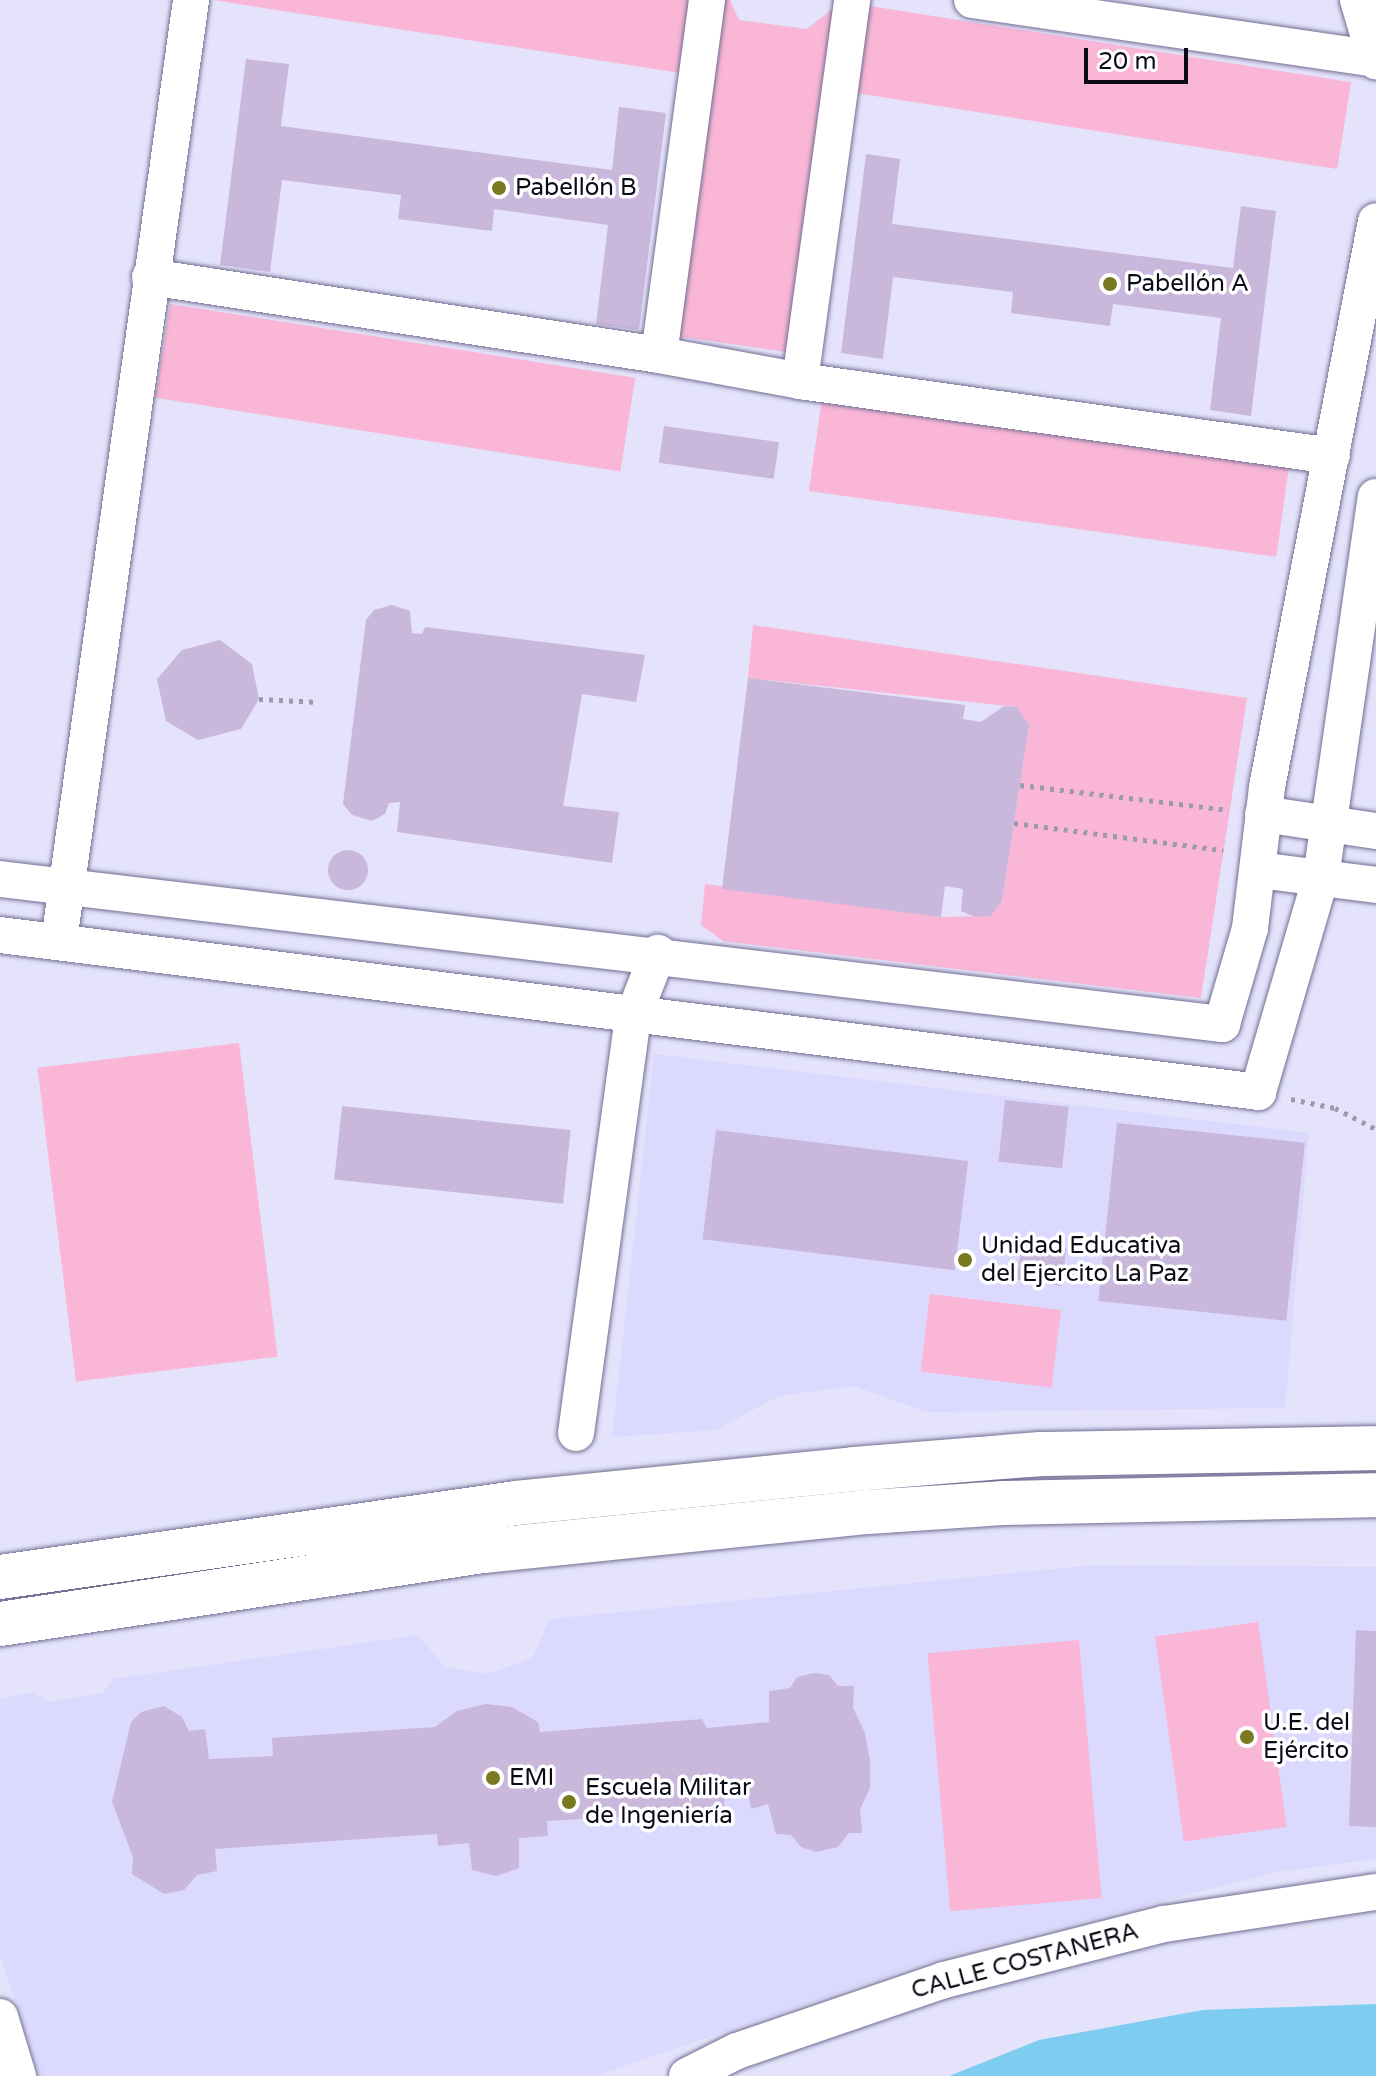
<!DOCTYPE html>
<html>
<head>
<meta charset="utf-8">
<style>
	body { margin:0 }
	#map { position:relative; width:1376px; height:2076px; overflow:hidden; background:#e4e3fb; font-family:"Varela Round",sans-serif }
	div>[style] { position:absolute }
	.built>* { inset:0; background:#dcd9ff }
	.green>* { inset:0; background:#f9b6d6; transform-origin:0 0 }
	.water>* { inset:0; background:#7ecdf1 }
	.building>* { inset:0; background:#cab7dc; transform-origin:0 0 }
	.round { border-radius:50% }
	.path>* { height:5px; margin-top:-2.5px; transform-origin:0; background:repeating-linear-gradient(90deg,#9a99ad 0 4px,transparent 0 10px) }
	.roads { filter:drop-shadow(0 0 2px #716e92) drop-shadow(0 0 2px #716e92) }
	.minor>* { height:36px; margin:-18px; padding:0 18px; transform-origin:18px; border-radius:18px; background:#fff }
	.major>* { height:44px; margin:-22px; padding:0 22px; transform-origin:22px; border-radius:22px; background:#fff }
	.dots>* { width:22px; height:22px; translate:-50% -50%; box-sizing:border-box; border:4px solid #fff; border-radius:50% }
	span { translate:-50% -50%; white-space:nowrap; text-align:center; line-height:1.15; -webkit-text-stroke:7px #fff; paint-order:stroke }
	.poi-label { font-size:24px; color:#0b0a17 }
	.left { translate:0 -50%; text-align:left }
	.street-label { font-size:24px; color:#0b0a17 }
	.scale { position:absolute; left:1084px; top:48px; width:104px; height:36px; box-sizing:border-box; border:4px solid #0b0a17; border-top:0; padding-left:10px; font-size:24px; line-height:28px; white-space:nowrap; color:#0b0a17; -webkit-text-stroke:6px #fff; paint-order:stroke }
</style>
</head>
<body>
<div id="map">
	<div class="built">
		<i style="clip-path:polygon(654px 1054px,1309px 1133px,1285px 1408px,926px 1412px,854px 1386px,779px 1396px,716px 1430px,612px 1437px)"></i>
		<i style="clip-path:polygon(1094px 1565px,1376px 1567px,1376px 1859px,1277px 1872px,943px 1957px,595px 2076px,40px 2076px,0 1955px,0 1699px,34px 1692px,49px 1702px,103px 1693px,113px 1679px,419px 1635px,444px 1667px,488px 1674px,533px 1657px,550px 1619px)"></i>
	</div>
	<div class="green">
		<i style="clip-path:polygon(213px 0,690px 0,680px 73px)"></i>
		<i style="clip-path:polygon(723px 0,730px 0,739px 20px,807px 29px,841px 2px,793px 353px,676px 336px)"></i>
		<i style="left:870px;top:6px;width:487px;height:88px;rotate:9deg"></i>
		<i style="left:170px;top:304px;width:471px;height:95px;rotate:9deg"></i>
		<i style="left:822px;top:398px;width:472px;height:94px;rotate:8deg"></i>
		<i style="clip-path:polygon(753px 625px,1247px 698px,1201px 998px,723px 941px,701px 925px,705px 884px,941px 917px,990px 916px,1002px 901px,1029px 725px,1017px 707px,748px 678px)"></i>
		<i style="left:239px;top:1043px;width:316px;height:203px;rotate:83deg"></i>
		<i style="left:930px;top:1294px;width:132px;height:78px;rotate:7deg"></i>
		<i style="left:1258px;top:1622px;width:207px;height:104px;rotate:82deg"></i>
		<i style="left:1079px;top:1640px;width:259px;height:152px;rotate:85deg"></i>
	</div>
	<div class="water">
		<i style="clip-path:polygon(1376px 2004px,1376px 2076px,949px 2076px,1039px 2040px,1203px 2010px)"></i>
	</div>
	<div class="building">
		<i style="clip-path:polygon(246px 59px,289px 64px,281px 126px,612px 170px,619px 107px,666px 113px,639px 330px,596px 324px,608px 225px,494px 209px,492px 231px,398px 219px,401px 195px,282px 180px,270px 272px,220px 265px)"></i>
		<i style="clip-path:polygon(866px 154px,900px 159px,892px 224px,1233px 268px,1241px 206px,1276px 211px,1251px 416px,1210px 410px,1221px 318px,1113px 304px,1110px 326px,1011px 313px,1013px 292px,893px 277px,883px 359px,841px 353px)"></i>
		<i style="left:664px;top:426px;width:116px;height:37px;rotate:8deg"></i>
		<i style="clip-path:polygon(392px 605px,410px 611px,412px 633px,422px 634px,425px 627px,645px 655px,636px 702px,582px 694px,563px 806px,619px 812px,612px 863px,397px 832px,400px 802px,389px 803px,385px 814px,372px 821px,352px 815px,343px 804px,366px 620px,374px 610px)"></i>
		<i style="clip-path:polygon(220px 640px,252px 664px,259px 699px,241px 729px,198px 740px,166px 721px,157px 679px,182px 650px)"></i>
		<i style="clip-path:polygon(748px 678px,965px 705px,963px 719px,981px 722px,1004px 706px,1017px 707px,1029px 725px,1002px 901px,991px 916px,975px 917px,961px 911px,963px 889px,945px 886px,941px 917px,722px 889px)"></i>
		<i class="round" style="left:328px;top:850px;width:40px;height:40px"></i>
		<i style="left:1005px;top:1100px;width:64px;height:62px;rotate:6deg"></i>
		<i style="left:342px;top:1106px;width:230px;height:74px;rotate:6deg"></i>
		<i style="left:1117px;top:1123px;width:189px;height:179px;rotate:6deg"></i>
		<i style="left:716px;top:1130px;width:254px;height:110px;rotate:7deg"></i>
		<i style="left:1022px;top:1242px;width:45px;height:38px;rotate:8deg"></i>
		<i style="clip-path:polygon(1356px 1630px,1376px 1631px,1376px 1827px,1349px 1826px)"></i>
		<i style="clip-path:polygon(814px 1673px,829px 1675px,838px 1686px,854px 1686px,853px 1708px,865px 1733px,870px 1760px,870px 1788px,860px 1809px,862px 1833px,849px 1833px,838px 1847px,817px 1852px,801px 1847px,791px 1835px,776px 1834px,768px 1804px,751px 1809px,747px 1785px,725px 1789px,724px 1811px,547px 1821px,548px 1836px,519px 1838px,519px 1868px,496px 1876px,472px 1870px,469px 1843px,438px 1846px,437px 1834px,215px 1849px,217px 1871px,197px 1875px,184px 1890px,164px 1894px,132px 1874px,133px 1857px,112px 1802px,131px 1722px,141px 1712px,164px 1706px,182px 1717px,189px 1731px,205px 1729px,209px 1759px,273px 1756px,272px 1738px,435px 1727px,457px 1711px,486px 1704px,512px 1707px,538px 1722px,540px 1732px,702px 1719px,707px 1728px,769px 1722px,769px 1691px,790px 1688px,797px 1677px)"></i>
	</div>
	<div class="path">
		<i style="left:259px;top:699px;width:60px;rotate:2.9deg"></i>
		<i style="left:1020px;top:785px;width:210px;rotate:6.8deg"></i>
		<i style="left:1014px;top:823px;width:211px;rotate:7.4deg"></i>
		<i style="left:1291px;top:1099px;width:45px;rotate:11.6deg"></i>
		<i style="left:1335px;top:1108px;width:46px;rotate:27.1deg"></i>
	</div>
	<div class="roads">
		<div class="minor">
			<i style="left:707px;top:0;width:358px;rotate:97.7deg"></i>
			<i style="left:659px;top:355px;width:143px;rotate:10.4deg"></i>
			<i style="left:800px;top:381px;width:385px;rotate:-82.2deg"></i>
			<i style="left:972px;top:0;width:408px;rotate:8.3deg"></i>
			<i style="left:1358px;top:0;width:64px;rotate:73.6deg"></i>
			<i style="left:150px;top:277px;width:515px;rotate:8.71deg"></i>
			<i style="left:800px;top:381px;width:537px;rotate:8.02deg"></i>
			<i style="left:1263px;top:814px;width:114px;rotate:8.6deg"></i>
			<i style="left:1258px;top:870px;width:119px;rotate:7.2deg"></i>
			<i style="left:0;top:879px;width:1231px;rotate:6.77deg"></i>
			<i style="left:1222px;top:1024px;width:100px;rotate:-73.7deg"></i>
			<i style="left:1250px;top:928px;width:142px;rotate:-83.1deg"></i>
			<i style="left:1267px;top:787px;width:576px;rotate:-79.1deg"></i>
			<i style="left:0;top:935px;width:1268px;rotate:7.11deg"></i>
			<i style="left:1258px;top:1092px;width:224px;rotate:-73.7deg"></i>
			<i style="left:1321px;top:877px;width:384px;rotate:-81.8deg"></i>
			<i style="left:59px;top:941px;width:950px;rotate:-82.01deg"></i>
			<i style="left:576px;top:1433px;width:420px;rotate:-82.2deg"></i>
			<i style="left:633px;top:1017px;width:69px;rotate:-68.7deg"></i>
			<i style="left:0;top:2017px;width:62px;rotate:73deg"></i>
			<i style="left:687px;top:2076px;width:56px;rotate:-26.6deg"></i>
			<i style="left:737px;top:2051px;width:219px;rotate:-18.9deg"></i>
			<i style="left:944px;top:1980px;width:227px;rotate:-14.3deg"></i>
			<i style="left:1164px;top:1924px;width:214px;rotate:-8.6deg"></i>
		</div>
		<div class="major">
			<i style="left:0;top:1577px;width:521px;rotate:-8.16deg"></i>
			<i style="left:516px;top:1503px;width:340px;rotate:-5.7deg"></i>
			<i style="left:854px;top:1469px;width:187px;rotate:-4.6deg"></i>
			<i style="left:1040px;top:1454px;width:336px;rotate:-1deg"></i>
			<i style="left:0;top:1624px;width:488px;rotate:-8.6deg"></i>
			<i style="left:483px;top:1551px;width:387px;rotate:-5.8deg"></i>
			<i style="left:868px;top:1512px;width:134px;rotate:-3.8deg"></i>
			<i style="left:1002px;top:1503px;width:374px;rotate:-1.2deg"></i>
		</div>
	</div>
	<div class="dots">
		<i style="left:499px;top:188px;background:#7a7920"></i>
		<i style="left:1110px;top:284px;background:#7a7920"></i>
		<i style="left:965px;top:1260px;background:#7a7920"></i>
		<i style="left:1247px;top:1737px;background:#7a7920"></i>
		<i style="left:493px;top:1778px;background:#7a7920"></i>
		<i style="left:569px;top:1802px;background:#7a7920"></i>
	</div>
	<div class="poi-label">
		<span class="left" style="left:515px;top:188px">Pabellón B</span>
		<span class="left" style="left:1126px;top:284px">Pabellón A</span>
		<span class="left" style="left:981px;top:1260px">Unidad Educativa<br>del Ejercito La Paz</span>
		<span class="left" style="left:1263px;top:1737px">U.E. del<br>Ejército</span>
		<span class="left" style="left:509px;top:1778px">EMI</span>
		<span class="left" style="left:585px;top:1802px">Escuela Militar<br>de Ingeniería</span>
	</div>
	<div class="street-label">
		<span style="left:1025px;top:1961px;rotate:-15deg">CALLE COSTANERA</span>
	</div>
	<div class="scale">20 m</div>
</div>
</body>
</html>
